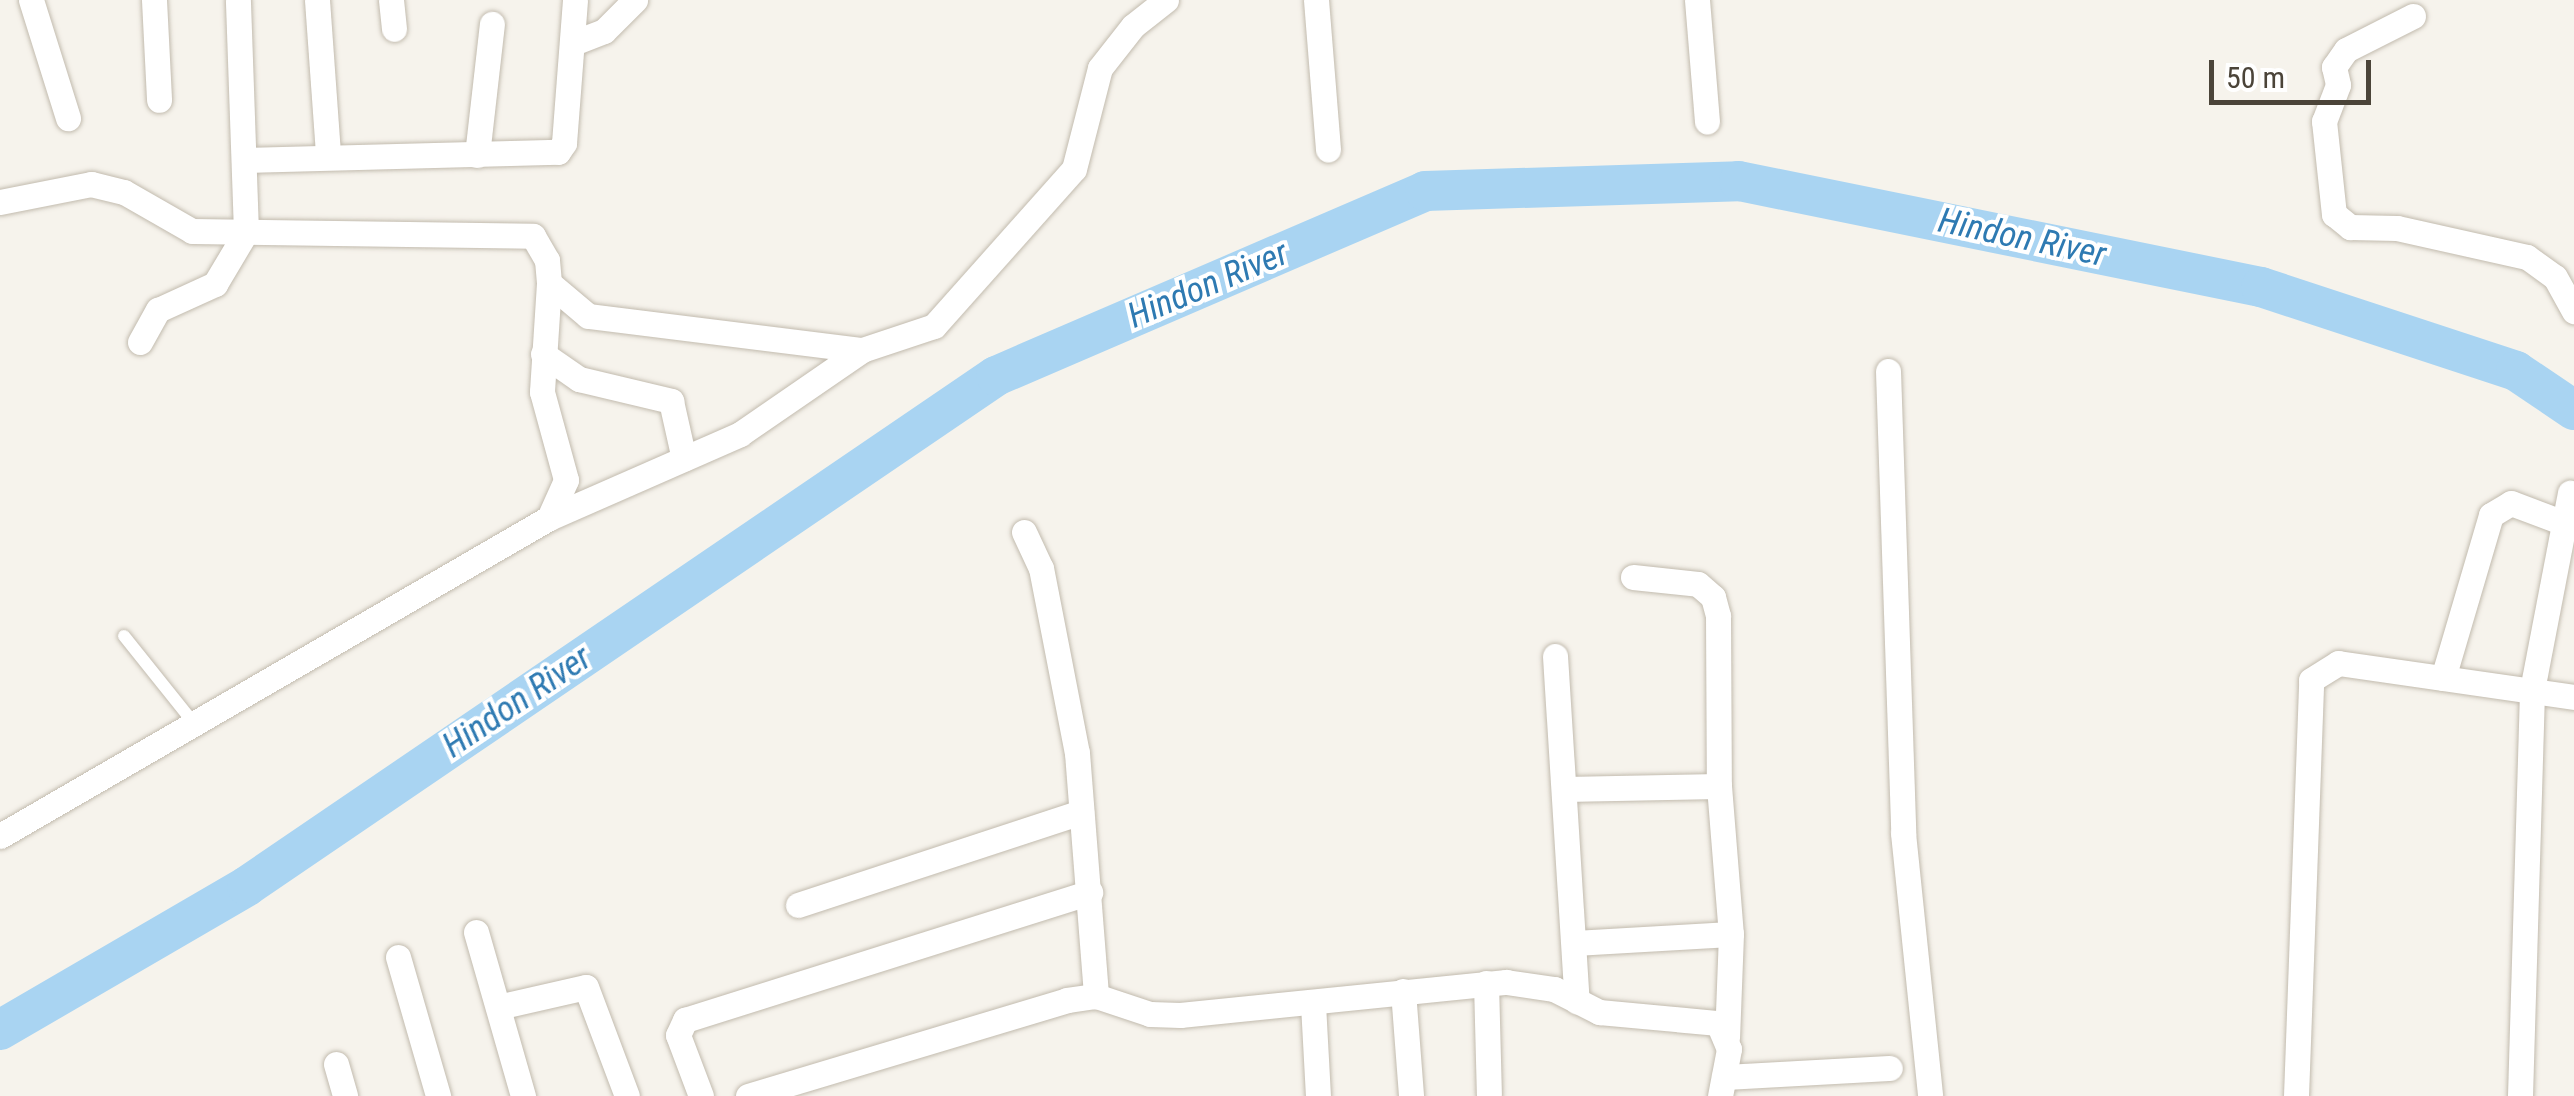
<!DOCTYPE html>
<html>
<head>
<meta charset="utf-8">
<style>
	body { margin:0 }
	#map { position:relative; width:2574px; height:1096px; overflow:hidden; background:#f6f3ec; font-family:"Roboto Condensed",sans-serif }
	div>[style] { position:absolute }
	.river>* { height:40px; margin:-20px; padding:0 20px; transform-origin:20px; border-radius:20px; background:#a9d4f2 }
	.roads { filter:drop-shadow(0 0 2px #c2bbae) drop-shadow(0 0 2px #c2bbae) }
	.service>* { height:12px; margin:-6px; padding:0 6px; transform-origin:6px; border-radius:6px; background:#fff }
	.minor>* { height:25px; margin:-12.5px; padding:0 12.5px; transform-origin:12.5px; border-radius:12.5px; background:#fff }
	span { translate:-50% -50%; white-space:nowrap; text-align:center; line-height:1.15; -webkit-text-stroke:8px #fff; paint-order:stroke }
	.water-label { font-size:35px; color:#2e7ab2; font-style:italic }
	.scale { position:absolute; left:2209px; top:60px; width:162px; height:45px; box-sizing:border-box; border:5px solid #4b4439; border-top:0; padding-left:12px; font-size:30px; line-height:35px; white-space:nowrap; color:#4b4439; -webkit-text-stroke:8px #fff; paint-order:stroke }
</style>
</head>
<body>
<div id="map">
	<div class="river">
		<i style="left:0;top:1030px;width:286px;rotate:-30.2deg"></i>
		<i style="left:247px;top:886px;width:906px;rotate:-34.25deg"></i>
		<i style="left:996px;top:376px;width:467px;rotate:-23.3deg"></i>
		<i style="left:1425px;top:191px;width:314px;rotate:-1.8deg"></i>
		<i style="left:1739px;top:181px;width:533px;rotate:11.48deg"></i>
		<i style="left:2261px;top:287px;width:268px;rotate:18.2deg"></i>
		<i style="left:2516px;top:371px;width:70px;rotate:33.9deg"></i>
	</div>
	<div class="roads">
		<div class="service">
			<i style="left:124px;top:636px;width:110px;rotate:51.3deg"></i>
		</div>
		<div class="minor">
			<i style="left:31px;top:0;width:124px;rotate:72.6deg"></i>
			<i style="left:154px;top:0;width:100px;rotate:87.1deg"></i>
			<i style="left:317px;top:0;width:155px;rotate:85.9deg"></i>
			<i style="left:391px;top:0;width:29px;rotate:84deg"></i>
			<i style="left:1316px;top:0;width:150px;rotate:85.4deg"></i>
			<i style="left:1697px;top:0;width:122px;rotate:85.3deg"></i>
			<i style="left:2413px;top:16px;width:75px;rotate:153.1deg"></i>
			<i style="left:2346px;top:50px;width:21px;rotate:125deg"></i>
			<i style="left:2334px;top:67px;width:18px;rotate:77deg"></i>
			<i style="left:2338px;top:85px;width:39px;rotate:111deg"></i>
			<i style="left:2324px;top:121px;width:94px;rotate:83.9deg"></i>
			<i style="left:2334px;top:214px;width:21px;rotate:39deg"></i>
			<i style="left:2350px;top:227px;width:47px;rotate:1.2deg"></i>
			<i style="left:2397px;top:228px;width:133px;rotate:12.6deg"></i>
			<i style="left:2527px;top:257px;width:34px;rotate:36deg"></i>
			<i style="left:2555px;top:277px;width:39px;rotate:61deg"></i>
			<i style="left:573px;top:43px;width:33px;rotate:-21deg"></i>
			<i style="left:604px;top:31px;width:44px;rotate:-45deg"></i>
			<i style="left:477px;top:155px;width:132px;rotate:-83.5deg"></i>
			<i style="left:244px;top:160px;width:314px;rotate:-1.5deg"></i>
			<i style="left:558px;top:152px;width:11px;rotate:-56deg"></i>
			<i style="left:564px;top:143px;width:143px;rotate:-85.6deg"></i>
			<i style="left:0;top:202px;width:93px;rotate:-11.2deg"></i>
			<i style="left:91px;top:184px;width:34px;rotate:14deg"></i>
			<i style="left:124px;top:192px;width:78px;rotate:29.8deg"></i>
			<i style="left:192px;top:231px;width:341px;rotate:0.8deg"></i>
			<i style="left:533px;top:236px;width:28px;rotate:60deg"></i>
			<i style="left:547px;top:260px;width:23px;rotate:85deg"></i>
			<i style="left:549px;top:283px;width:109px;rotate:93.7deg"></i>
			<i style="left:542px;top:392px;width:91px;rotate:74.7deg"></i>
			<i style="left:566px;top:480px;width:42px;rotate:114.1deg"></i>
			<i style="left:549px;top:283px;width:51px;rotate:40.2deg"></i>
			<i style="left:588px;top:316px;width:276px;rotate:7.1deg"></i>
			<i style="left:140px;top:342px;width:37px;rotate:-61deg"></i>
			<i style="left:158px;top:310px;width:63px;rotate:-24.5deg"></i>
			<i style="left:215px;top:284px;width:61px;rotate:-59.2deg"></i>
			<i style="left:246px;top:232px;width:232px;rotate:-92deg"></i>
			<i style="left:543px;top:354px;width:44px;rotate:34.8deg"></i>
			<i style="left:579px;top:379px;width:95px;rotate:13.4deg"></i>
			<i style="left:671px;top:401px;width:59px;rotate:77.4deg"></i>
			<i style="left:1888px;top:371px;width:462px;rotate:88.1deg"></i>
			<i style="left:1903px;top:833px;width:264px;rotate:84.1deg"></i>
			<i style="left:1024px;top:532px;width:40px;rotate:65deg"></i>
			<i style="left:1041px;top:568px;width:188px;rotate:79deg"></i>
			<i style="left:1077px;top:753px;width:244px;rotate:85.5deg"></i>
			<i style="left:1633px;top:577px;width:65px;rotate:6.1deg"></i>
			<i style="left:1698px;top:584px;width:20px;rotate:41deg"></i>
			<i style="left:1713px;top:597px;width:20px;rotate:75deg"></i>
			<i style="left:1718px;top:616px;width:170px;rotate:89.7deg"></i>
			<i style="left:1719px;top:786px;width:148px;rotate:85.4deg"></i>
			<i style="left:1731px;top:934px;width:103px;rotate:92.2deg"></i>
			<i style="left:1555px;top:656px;width:346px;rotate:86.4deg"></i>
			<i style="left:2443px;top:678px;width:170px;rotate:-73.6deg"></i>
			<i style="left:2491px;top:515px;width:23px;rotate:-31deg"></i>
			<i style="left:2511px;top:503px;width:57px;rotate:20.7deg"></i>
			<i style="left:1564px;top:789px;width:155px;rotate:-1.1deg"></i>
			<i style="left:0;top:836px;width:634px;rotate:-30.08deg"></i>
			<i style="left:549px;top:518px;width:209px;rotate:-23.7deg"></i>
			<i style="left:740px;top:434px;width:148px;rotate:-34.5deg"></i>
			<i style="left:862px;top:350px;width:76px;rotate:-18.4deg"></i>
			<i style="left:934px;top:326px;width:210px;rotate:-48.3deg"></i>
			<i style="left:1074px;top:169px;width:104px;rotate:-75.6deg"></i>
			<i style="left:1100px;top:68px;width:53px;rotate:-51.8deg"></i>
			<i style="left:1133px;top:26px;width:42px;rotate:-38.2deg"></i>
			<i style="left:798px;top:905px;width:298px;rotate:-18.2deg"></i>
			<i style="left:476px;top:932px;width:171px;rotate:74deg"></i>
			<i style="left:1574px;top:943px;width:157px;rotate:-3.3deg"></i>
			<i style="left:398px;top:957px;width:145px;rotate:73.9deg"></i>
			<i style="left:1486px;top:983px;width:111px;rotate:88.5deg"></i>
			<i style="left:1403px;top:991px;width:105px;rotate:85.6deg"></i>
			<i style="left:1313px;top:1004px;width:92px;rotate:86.9deg"></i>
			<i style="left:498px;top:1007px;width:90px;rotate:-12.8deg"></i>
			<i style="left:586px;top:987px;width:116px;rotate:69.4deg"></i>
			<i style="left:336px;top:1064px;width:33px;rotate:74deg"></i>
			<i style="left:1724px;top:1077px;width:166px;rotate:-3.1deg"></i>
			<i style="left:701px;top:1096px;width:65px;rotate:-110.7deg"></i>
			<i style="left:678px;top:1035px;width:17px;rotate:-65deg"></i>
			<i style="left:685px;top:1020px;width:425px;rotate:-17.5deg"></i>
			<i style="left:748px;top:1096px;width:333px;rotate:-16.7deg"></i>
			<i style="left:1067px;top:1000px;width:29px;rotate:-8deg"></i>
			<i style="left:1096px;top:996px;width:57px;rotate:18.4deg"></i>
			<i style="left:1150px;top:1014px;width:30px;rotate:2deg"></i>
			<i style="left:1180px;top:1015px;width:328px;rotate:-5.8deg"></i>
			<i style="left:1506px;top:982px;width:49px;rotate:8.3deg"></i>
			<i style="left:1554px;top:989px;width:51px;rotate:27.1deg"></i>
			<i style="left:1599px;top:1012px;width:120px;rotate:5.3deg"></i>
			<i style="left:1718px;top:1023px;width:28px;rotate:67deg"></i>
			<i style="left:1729px;top:1049px;width:48px;rotate:100.8deg"></i>
			<i style="left:2296px;top:1096px;width:416px;rotate:-87.9deg"></i>
			<i style="left:2311px;top:680px;width:32px;rotate:-32deg"></i>
			<i style="left:2338px;top:663px;width:238px;rotate:8.2deg"></i>
			<i style="left:2520px;top:1096px;width:406px;rotate:-88.3deg"></i>
			<i style="left:2532px;top:690px;width:201px;rotate:-79.1deg"></i>
		</div>
	</div>
	<div class="water-label">
		<span style="left:2022px;top:238px;rotate:12deg">Hindon River</span>
		<span style="left:1208px;top:285px;rotate:-23deg">Hindon River</span>
		<span style="left:517px;top:702px;rotate:-34deg">Hindon River</span>
	</div>
	<div class="scale">50 m</div>
</div>
</body>
</html>
